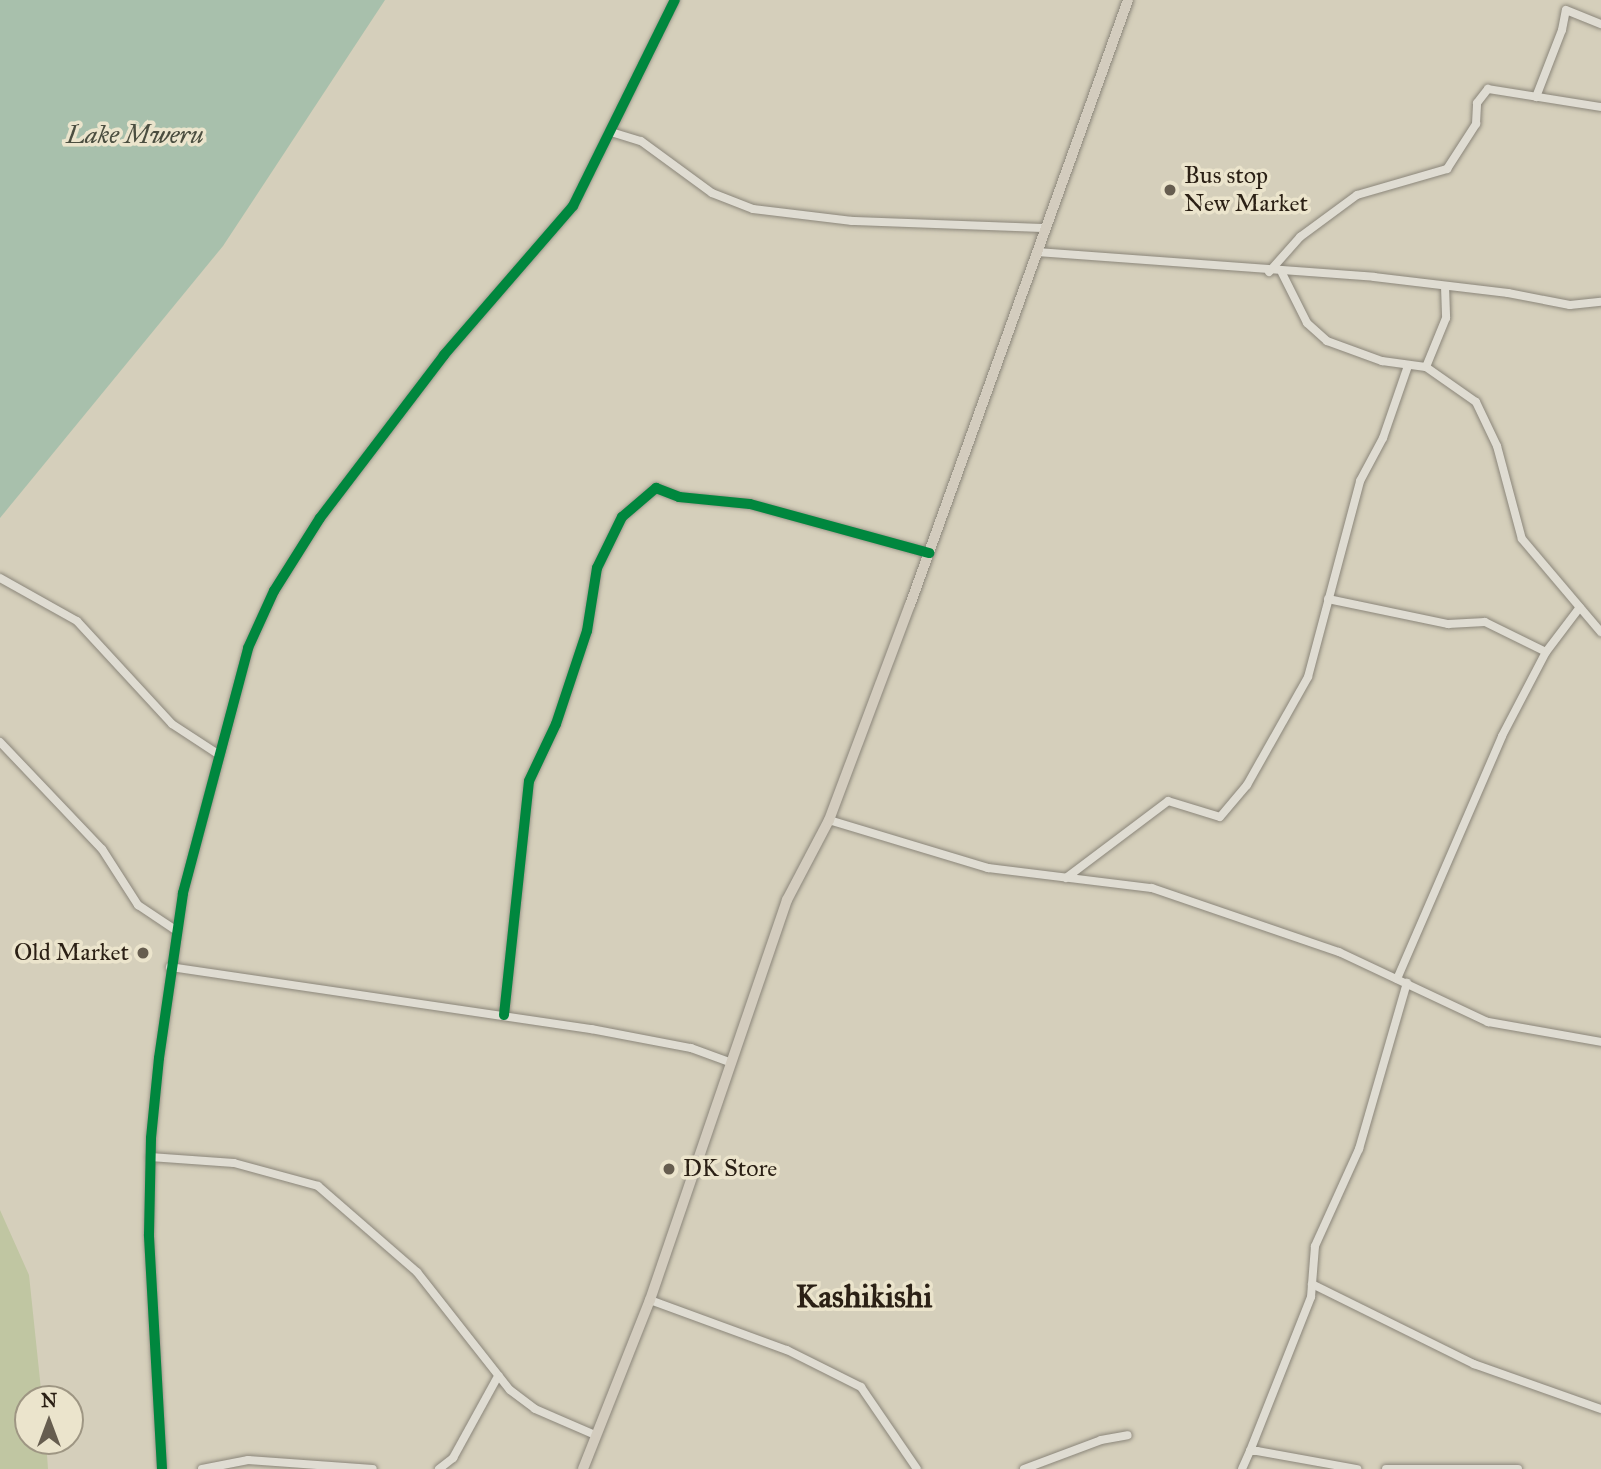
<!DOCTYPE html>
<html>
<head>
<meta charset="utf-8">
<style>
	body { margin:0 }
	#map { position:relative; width:1601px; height:1469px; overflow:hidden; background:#d5cfbb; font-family:"IM FELL Great Primer",serif }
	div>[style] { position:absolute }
	.green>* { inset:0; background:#c0c6a2 }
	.water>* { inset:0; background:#a8c0ac }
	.roads { filter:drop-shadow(0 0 2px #8b867a) drop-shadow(0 0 2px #8b867a) }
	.minor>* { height:8px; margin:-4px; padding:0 4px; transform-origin:4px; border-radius:4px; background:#dfdcd2 }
	.major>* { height:10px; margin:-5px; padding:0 5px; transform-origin:5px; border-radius:5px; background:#d3ccbe }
	.cycleway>* { height:10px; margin:-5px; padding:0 5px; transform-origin:5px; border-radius:5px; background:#00873e }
	.dots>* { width:19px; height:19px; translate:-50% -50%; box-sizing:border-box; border:4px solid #ebe4cc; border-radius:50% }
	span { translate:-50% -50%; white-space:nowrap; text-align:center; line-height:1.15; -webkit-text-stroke:7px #ebe4cc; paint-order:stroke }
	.poi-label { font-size:24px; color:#2b2015 }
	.left { translate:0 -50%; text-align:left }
	.right { translate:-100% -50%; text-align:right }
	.water-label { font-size:26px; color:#4b4e40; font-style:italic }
	.district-label { font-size:32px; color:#2b2015; font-weight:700 }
	.north { position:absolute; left:14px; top:1385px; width:70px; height:70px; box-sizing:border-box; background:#ebe4cc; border:2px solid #9e9683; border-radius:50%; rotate:0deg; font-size:19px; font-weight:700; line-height:28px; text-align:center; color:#2b2015 }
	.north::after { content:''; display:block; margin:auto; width:24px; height:32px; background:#665d4f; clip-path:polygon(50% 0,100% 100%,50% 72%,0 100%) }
</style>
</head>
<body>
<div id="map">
	<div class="green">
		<i style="clip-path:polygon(0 1210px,29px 1275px,42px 1399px,28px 1399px,28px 1441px,46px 1441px,48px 1469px,0 1469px)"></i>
	</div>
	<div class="water">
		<i style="clip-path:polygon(0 0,385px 0,223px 246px,0 518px)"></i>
	</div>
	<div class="roads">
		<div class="minor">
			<i style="left:1536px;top:97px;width:72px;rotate:-68.8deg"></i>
			<i style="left:1562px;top:30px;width:20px;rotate:-79deg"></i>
			<i style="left:1566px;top:10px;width:38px;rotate:22deg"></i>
			<i style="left:611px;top:132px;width:31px;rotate:17deg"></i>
			<i style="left:641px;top:141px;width:88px;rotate:36.2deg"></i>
			<i style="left:712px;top:193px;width:44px;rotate:21.3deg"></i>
			<i style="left:753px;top:209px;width:100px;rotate:6.9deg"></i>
			<i style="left:852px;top:221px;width:193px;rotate:2.1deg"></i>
			<i style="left:1037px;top:252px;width:338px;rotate:4.2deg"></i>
			<i style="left:1374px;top:277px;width:135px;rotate:6.8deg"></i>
			<i style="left:1508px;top:293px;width:63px;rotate:11deg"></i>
			<i style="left:1570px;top:305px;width:31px;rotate:-6deg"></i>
			<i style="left:1269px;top:272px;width:47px;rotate:-48.5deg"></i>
			<i style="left:1300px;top:237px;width:71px;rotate:-36.4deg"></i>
			<i style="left:1357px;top:195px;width:94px;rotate:-16.1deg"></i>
			<i style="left:1447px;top:169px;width:54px;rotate:-57.2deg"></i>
			<i style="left:1476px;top:124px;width:21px;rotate:-87deg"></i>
			<i style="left:1477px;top:103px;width:18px;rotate:-52deg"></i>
			<i style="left:1488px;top:89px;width:114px;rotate:9.1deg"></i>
			<i style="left:1282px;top:273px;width:56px;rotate:63.4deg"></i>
			<i style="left:1307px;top:323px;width:27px;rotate:42deg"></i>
			<i style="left:1327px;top:341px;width:59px;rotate:20deg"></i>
			<i style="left:1382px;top:361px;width:44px;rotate:7.8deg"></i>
			<i style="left:1445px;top:286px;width:32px;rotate:88deg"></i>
			<i style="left:1446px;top:318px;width:53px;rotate:112.2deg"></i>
			<i style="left:1426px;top:367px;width:61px;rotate:35deg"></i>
			<i style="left:1476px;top:402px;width:49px;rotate:64.5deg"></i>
			<i style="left:1497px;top:446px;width:96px;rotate:75deg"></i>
			<i style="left:1522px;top:539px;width:122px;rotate:49.7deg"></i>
			<i style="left:0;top:578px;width:88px;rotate:29.2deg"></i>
			<i style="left:77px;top:621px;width:140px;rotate:47.3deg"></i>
			<i style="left:172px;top:724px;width:55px;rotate:33.1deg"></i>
			<i style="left:1328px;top:599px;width:123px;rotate:11.8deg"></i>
			<i style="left:1448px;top:624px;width:37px;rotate:-3deg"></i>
			<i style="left:1485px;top:622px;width:68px;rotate:26.2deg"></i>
			<i style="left:0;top:742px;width:148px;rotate:46.4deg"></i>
			<i style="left:102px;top:849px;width:67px;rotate:57.3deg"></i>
			<i style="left:138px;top:905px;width:47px;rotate:33.7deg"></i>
			<i style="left:829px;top:820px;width:166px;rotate:16.8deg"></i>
			<i style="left:988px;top:868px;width:165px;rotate:7deg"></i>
			<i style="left:1152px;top:888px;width:198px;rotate:18.9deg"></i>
			<i style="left:1339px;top:952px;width:165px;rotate:25.2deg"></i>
			<i style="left:1488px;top:1022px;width:115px;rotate:10deg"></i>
			<i style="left:1066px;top:878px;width:128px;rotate:-37deg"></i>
			<i style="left:1168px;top:801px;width:54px;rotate:17.1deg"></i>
			<i style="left:1220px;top:817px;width:42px;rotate:-49.8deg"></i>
			<i style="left:1247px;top:785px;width:124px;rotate:-60.5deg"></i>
			<i style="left:1308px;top:677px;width:203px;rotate:-75.1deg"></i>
			<i style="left:1360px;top:481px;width:49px;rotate:-61.9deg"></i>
			<i style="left:1383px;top:438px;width:76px;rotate:-70.9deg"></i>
			<i style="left:170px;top:967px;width:426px;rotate:8.4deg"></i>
			<i style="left:591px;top:1029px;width:102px;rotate:10.8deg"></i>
			<i style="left:691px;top:1048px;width:40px;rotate:20.2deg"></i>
			<i style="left:1397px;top:979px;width:265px;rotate:-66.6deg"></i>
			<i style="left:1502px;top:736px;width:95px;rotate:-62.4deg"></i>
			<i style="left:1546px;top:652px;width:56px;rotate:-52.9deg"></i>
			<i style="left:504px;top:1015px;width:235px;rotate:-83.9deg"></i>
			<i style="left:529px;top:781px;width:63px;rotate:-64.7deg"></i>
			<i style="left:556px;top:724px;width:98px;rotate:-71.6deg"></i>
			<i style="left:587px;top:631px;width:64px;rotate:-81deg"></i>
			<i style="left:597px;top:568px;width:57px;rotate:-63.9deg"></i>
			<i style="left:622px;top:517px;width:45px;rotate:-40.5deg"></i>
			<i style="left:656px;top:488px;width:25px;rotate:21deg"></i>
			<i style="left:679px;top:497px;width:71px;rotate:5.6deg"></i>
			<i style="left:750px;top:504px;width:186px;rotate:15.3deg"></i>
			<i style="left:150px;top:1157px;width:84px;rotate:4.1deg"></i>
			<i style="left:234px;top:1163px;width:87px;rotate:15.3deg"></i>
			<i style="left:318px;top:1186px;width:131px;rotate:41deg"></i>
			<i style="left:417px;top:1272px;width:150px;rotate:51.8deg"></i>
			<i style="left:510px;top:1390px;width:31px;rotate:37deg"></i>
			<i style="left:535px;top:1409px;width:65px;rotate:23.4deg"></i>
			<i style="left:1312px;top:1284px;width:181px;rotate:26.3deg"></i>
			<i style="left:1474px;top:1364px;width:135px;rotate:19.5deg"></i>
			<i style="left:650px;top:1300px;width:146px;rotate:20.1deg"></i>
			<i style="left:787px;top:1350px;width:83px;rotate:26.6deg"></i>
			<i style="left:861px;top:1387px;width:99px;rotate:55.7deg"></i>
			<i style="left:1250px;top:1451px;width:166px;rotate:-68.4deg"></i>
			<i style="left:1311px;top:1297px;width:51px;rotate:-85.5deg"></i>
			<i style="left:1315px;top:1246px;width:107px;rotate:-65.6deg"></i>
			<i style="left:1359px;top:1149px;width:173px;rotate:-73.9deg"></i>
			<i style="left:162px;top:1469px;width:235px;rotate:-93.2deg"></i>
			<i style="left:149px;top:1234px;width:96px;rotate:-88.8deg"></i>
			<i style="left:151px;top:1138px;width:80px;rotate:-84.3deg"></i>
			<i style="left:159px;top:1058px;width:167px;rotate:-81.7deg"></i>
			<i style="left:183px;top:893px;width:253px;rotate:-75.1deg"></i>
			<i style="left:248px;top:648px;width:63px;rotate:-65.5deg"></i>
			<i style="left:274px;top:591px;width:86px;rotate:-57.8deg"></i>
			<i style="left:320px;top:518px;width:205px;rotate:-52.7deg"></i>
			<i style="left:444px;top:355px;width:197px;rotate:-49.1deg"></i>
			<i style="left:573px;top:206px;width:230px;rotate:-63.7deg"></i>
			<i style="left:202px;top:1469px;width:47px;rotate:-11.1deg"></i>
			<i style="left:248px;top:1460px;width:125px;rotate:4.1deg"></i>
			<i style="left:439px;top:1469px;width:18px;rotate:-38deg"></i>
			<i style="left:453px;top:1458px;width:94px;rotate:-61.2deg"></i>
			<i style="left:1024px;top:1469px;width:82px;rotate:-20.6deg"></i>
			<i style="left:1101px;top:1440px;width:27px;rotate:-10deg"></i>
			<i style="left:1242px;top:1469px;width:20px;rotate:-66deg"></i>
			<i style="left:1250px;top:1451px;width:7px"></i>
			<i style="left:1257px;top:1451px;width:102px;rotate:10.2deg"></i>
			<i style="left:1386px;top:1469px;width:132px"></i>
		</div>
		<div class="major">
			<i style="left:583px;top:1469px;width:182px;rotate:-68.4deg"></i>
			<i style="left:650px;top:1300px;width:423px;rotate:-71.1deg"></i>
			<i style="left:787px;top:900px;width:90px;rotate:-62.3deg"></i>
			<i style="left:829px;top:820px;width:230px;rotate:-69.4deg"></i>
			<i style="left:910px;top:605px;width:643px;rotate:-70.18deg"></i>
		</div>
	</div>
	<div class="cycleway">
		<i style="left:504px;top:1015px;width:235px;rotate:-83.9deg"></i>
		<i style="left:529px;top:781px;width:63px;rotate:-64.7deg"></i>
		<i style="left:556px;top:724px;width:98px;rotate:-71.6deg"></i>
		<i style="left:587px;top:631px;width:64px;rotate:-81deg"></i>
		<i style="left:597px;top:568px;width:57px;rotate:-63.9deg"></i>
		<i style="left:622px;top:517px;width:45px;rotate:-40.5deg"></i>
		<i style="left:656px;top:488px;width:25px;rotate:21deg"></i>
		<i style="left:679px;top:497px;width:71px;rotate:5.6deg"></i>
		<i style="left:750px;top:504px;width:186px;rotate:15.3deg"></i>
		<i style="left:162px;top:1469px;width:235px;rotate:-93.2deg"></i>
		<i style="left:149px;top:1234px;width:96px;rotate:-88.8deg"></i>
		<i style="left:151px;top:1138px;width:80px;rotate:-84.3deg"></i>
		<i style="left:159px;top:1058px;width:167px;rotate:-81.7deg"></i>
		<i style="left:183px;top:893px;width:253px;rotate:-75.1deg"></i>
		<i style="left:248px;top:648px;width:63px;rotate:-65.5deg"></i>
		<i style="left:274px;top:591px;width:86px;rotate:-57.8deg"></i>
		<i style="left:320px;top:518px;width:205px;rotate:-52.7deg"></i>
		<i style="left:444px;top:355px;width:197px;rotate:-49.1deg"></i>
		<i style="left:573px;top:206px;width:230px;rotate:-63.7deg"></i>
	</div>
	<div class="dots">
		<i style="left:1170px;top:190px;background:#665d4f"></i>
		<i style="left:143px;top:953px;background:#665d4f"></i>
		<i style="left:669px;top:1169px;background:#665d4f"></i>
	</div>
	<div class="poi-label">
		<span class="left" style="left:1184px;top:190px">Bus stop<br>New Market</span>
		<span class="right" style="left:129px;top:953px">Old Market</span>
		<span class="left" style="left:683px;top:1169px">DK Store</span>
	</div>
	<div class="water-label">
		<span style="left:135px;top:135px">Lake Mweru</span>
	</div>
	<div class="district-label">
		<span style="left:864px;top:1297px">Kashikishi</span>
	</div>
	<div class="north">N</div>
</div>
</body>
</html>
